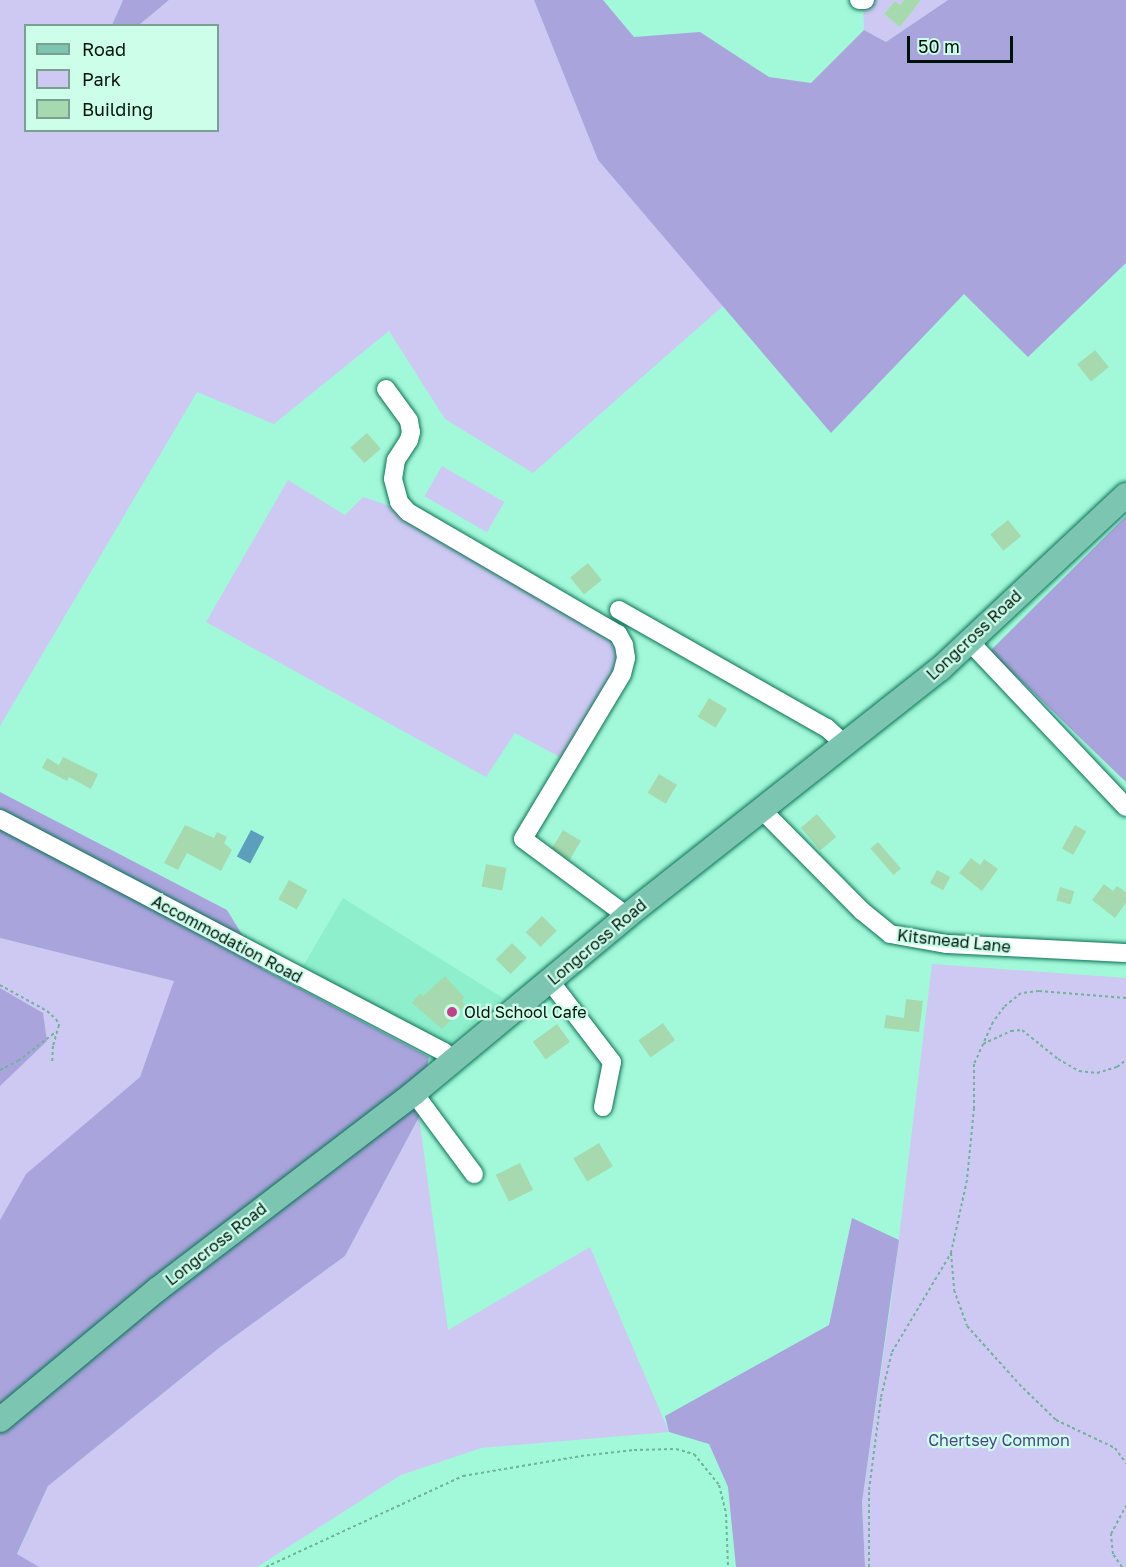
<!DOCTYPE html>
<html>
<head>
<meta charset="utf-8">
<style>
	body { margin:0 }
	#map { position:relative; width:1126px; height:1567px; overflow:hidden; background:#a2f9d9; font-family:"Golos Text",sans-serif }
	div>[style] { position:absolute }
	.built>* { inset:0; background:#8defcc }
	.green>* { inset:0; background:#cdc9f2; transform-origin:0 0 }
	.forest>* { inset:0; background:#aaa4dd }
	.water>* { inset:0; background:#5c9fbd; transform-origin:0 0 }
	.building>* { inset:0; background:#a6daae; transform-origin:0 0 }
	.path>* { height:2px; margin-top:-1px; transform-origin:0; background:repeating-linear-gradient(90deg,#70b39a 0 3px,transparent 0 6px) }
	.roads { filter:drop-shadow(0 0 2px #0a7156) drop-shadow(0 0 2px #0a7156) }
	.minor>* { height:18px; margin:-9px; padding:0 9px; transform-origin:9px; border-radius:9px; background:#fff }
	.major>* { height:24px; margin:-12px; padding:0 12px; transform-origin:12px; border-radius:12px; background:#7cc5b0 }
	.dots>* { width:16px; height:16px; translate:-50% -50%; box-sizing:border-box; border:3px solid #ccfeea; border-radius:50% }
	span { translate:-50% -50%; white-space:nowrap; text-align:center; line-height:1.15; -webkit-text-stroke:4.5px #ccfeea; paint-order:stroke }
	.street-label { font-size:16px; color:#00130b }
	.poi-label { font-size:16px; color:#00130b }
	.left { translate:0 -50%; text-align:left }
	.park-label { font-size:16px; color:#4f4388 }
	.legend { position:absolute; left:24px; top:24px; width:195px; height:108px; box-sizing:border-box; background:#ccfeea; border:2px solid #7aa091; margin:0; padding:8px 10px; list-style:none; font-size:18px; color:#00130b }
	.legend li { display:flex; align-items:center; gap:12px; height:30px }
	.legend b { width:30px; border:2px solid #7aa091 }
	.scale { position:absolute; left:907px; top:36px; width:106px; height:27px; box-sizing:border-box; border:3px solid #00130b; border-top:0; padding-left:8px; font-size:18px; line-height:21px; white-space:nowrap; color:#00130b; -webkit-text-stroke:4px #ccfeea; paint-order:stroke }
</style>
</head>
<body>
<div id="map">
	<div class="built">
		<i style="clip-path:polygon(343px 898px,503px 998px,444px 1048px,303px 966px)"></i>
	</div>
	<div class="green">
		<i style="clip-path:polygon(0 0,123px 0,112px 25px,26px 26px,26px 130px,218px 130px,218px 26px,139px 25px,169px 0,534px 0,598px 160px,723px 306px,533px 473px,445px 419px,389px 331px,274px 424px,197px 392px,0 726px)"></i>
		<i style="clip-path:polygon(863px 0,904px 0,900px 5px,895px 1px,884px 14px,900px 27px,921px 0,948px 0,886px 42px,864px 30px)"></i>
		<i style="left:442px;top:466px;width:72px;height:35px;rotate:30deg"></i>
		<i style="clip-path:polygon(288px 480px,345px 515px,363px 497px,408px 512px,618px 634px,626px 658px,569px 762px,515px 733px,486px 777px,206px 622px)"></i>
		<i style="clip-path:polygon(0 938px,175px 981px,140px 1077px,27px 1174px,0 1220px)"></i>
		<i style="clip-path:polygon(932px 964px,1126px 978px,1126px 1567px,865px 1567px,862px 1502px,892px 1296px)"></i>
		<i style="clip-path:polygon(419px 1117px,448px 1330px,590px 1247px,669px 1432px,481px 1448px,401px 1475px,257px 1567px,39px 1567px,17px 1555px,48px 1486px,219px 1348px,345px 1256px)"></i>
	</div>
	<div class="forest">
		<i style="clip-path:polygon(123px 0,169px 0,139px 25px,112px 25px)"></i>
		<i style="clip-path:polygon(534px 0,603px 0,634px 37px,700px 32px,769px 77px,811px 83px,864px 30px,886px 42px,948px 0,1126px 0,1126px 263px,1028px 357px,964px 294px,831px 433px,598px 160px)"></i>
		<i style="clip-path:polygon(1126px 516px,1126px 782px,990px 651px)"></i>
		<i style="clip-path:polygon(0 792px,227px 910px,263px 969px,429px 1057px,419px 1117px,345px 1256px,219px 1348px,48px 1486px,17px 1554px,39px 1567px,0 1567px,0 1220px,26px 1174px,140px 1077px,174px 981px,0 938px)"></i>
		<i style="clip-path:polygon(0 988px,43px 1013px,47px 1041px,0 1086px)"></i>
		<i style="clip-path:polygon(852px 1218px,899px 1240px,862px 1502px,865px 1567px,736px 1567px,728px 1487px,709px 1444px,669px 1432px,665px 1416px,829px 1325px)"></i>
	</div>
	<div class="water">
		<i style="left:251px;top:830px;width:15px;height:30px;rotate:28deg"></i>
	</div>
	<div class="building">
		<i style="clip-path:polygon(904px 0,921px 0,900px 27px,884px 14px,895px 1px,900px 5px)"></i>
		<i style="left:1095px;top:350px;width:22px;height:23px;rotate:51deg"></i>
		<i style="left:367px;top:433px;width:21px;height:22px;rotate:49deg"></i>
		<i style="left:1008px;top:520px;width:21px;height:23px;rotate:51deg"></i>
		<i style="left:588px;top:563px;width:22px;height:23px;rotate:51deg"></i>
		<i style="left:709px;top:698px;width:21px;height:22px;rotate:31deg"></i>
		<i style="clip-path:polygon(63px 757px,98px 774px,91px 789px,69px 777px,67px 781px,42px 768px,47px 758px,59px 765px)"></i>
		<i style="left:659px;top:774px;width:21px;height:22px;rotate:31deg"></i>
		<i style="left:817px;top:814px;width:30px;height:21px;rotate:50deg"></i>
		<i style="clip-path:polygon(185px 825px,214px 838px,217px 832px,227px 837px,224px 843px,232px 850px,221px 871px,187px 853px,178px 870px,164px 863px)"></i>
		<i style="left:1075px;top:825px;width:13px;height:27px;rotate:29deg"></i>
		<i style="left:563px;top:830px;width:21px;height:22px;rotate:31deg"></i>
		<i style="left:878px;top:842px;width:35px;height:10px;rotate:49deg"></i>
		<i style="clip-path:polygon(971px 858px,980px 865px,984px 859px,998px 869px,982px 891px,959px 873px)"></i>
		<i style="left:486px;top:864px;width:21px;height:23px;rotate:11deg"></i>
		<i style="left:937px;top:870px;width:15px;height:15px;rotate:28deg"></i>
		<i style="left:289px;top:880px;width:21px;height:22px;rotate:29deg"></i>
		<i style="clip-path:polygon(1104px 884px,1113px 891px,1117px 886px,1126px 892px,1126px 903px,1115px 918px,1092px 900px)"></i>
		<i style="left:1060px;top:887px;width:15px;height:14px;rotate:16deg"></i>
		<i style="left:542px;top:916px;width:21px;height:23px;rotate:45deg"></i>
		<i style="left:512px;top:943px;width:21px;height:23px;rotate:45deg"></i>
		<i style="clip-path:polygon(445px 976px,464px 997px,462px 1002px,465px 1005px,442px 1029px,412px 1003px,420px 993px,423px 996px)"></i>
		<i style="clip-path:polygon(906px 999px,923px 1001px,919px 1032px,884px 1028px,886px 1015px,904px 1018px)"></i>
		<i style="left:663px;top:1023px;width:21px;height:30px;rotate:55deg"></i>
		<i style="left:557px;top:1024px;width:22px;height:30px;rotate:54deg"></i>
		<i style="left:599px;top:1143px;width:27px;height:30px;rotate:59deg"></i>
		<i style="left:520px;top:1163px;width:30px;height:27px;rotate:64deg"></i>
	</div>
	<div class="path">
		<i style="left:0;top:985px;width:54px;rotate:29deg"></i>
		<i style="left:47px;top:1011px;width:12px;rotate:42deg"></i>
		<i style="left:56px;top:1019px;width:7px;rotate:63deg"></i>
		<i style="left:59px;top:1025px;width:22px;rotate:106deg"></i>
		<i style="left:53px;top:1046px;width:18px;rotate:93deg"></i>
		<i style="left:1126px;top:998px;width:87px;rotate:-175.4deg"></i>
		<i style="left:1039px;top:991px;width:18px;rotate:174deg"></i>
		<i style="left:1021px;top:993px;width:22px;rotate:141deg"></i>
		<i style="left:1004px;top:1007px;width:19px;rotate:126deg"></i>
		<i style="left:993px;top:1022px;width:46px;rotate:114.3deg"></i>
		<i style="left:974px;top:1064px;width:44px;rotate:90deg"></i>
		<i style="left:974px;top:1108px;width:72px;rotate:95.6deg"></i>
		<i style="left:967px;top:1180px;width:75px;rotate:102.4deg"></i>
		<i style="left:951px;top:1253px;width:37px;rotate:85deg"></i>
		<i style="left:954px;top:1290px;width:38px;rotate:70deg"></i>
		<i style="left:967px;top:1326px;width:78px;rotate:48.1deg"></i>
		<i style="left:1019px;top:1384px;width:52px;rotate:44.2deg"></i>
		<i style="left:1056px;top:1420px;width:65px;rotate:25.4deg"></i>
		<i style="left:1115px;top:1448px;width:19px;rotate:54deg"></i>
		<i style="left:983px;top:1044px;width:31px;rotate:-25deg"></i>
		<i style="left:1011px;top:1031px;width:11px;rotate:-5deg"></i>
		<i style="left:1022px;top:1030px;width:46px;rotate:38.9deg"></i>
		<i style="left:1058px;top:1059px;width:24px;rotate:30deg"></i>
		<i style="left:1079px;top:1071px;width:18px;rotate:6deg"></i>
		<i style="left:1097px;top:1073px;width:21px;rotate:-17deg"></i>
		<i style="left:1117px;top:1067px;width:11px;rotate:-38deg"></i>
		<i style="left:0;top:1070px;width:20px;rotate:-27deg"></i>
		<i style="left:18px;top:1061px;width:49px;rotate:-37.6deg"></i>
		<i style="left:266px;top:1567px;width:217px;rotate:-24.8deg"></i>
		<i style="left:463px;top:1476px;width:120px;rotate:-9.6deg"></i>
		<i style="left:581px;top:1456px;width:53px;rotate:-6.5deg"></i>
		<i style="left:634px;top:1450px;width:42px;rotate:-1.4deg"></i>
		<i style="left:676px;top:1449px;width:19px;rotate:16deg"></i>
		<i style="left:694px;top:1454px;width:40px;rotate:51deg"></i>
		<i style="left:719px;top:1485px;width:30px;rotate:76deg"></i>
		<i style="left:726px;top:1514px;width:53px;rotate:87.8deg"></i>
		<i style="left:869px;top:1567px;width:77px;rotate:-90deg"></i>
		<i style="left:869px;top:1490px;width:94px;rotate:-82.6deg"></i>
		<i style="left:881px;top:1397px;width:46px;rotate:-76.3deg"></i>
		<i style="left:892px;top:1352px;width:115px;rotate:-59.2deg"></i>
		<i style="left:1122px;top:1567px;width:16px;rotate:-125deg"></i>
		<i style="left:1113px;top:1554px;width:20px;rotate:-96deg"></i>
		<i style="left:1111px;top:1534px;width:32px;rotate:-62deg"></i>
	</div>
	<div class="roads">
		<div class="minor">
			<i style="left:859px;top:0;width:6px"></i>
			<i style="left:386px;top:389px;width:39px;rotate:54deg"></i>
			<i style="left:409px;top:421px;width:11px;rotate:80deg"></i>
			<i style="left:411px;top:432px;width:8px;rotate:104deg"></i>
			<i style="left:409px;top:440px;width:24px;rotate:123deg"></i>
			<i style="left:396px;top:460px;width:19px;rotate:99deg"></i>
			<i style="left:393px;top:479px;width:24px;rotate:75deg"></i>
			<i style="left:399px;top:502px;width:13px;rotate:48deg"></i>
			<i style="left:408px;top:512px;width:243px;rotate:30.2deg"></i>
			<i style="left:618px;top:634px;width:13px;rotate:61deg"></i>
			<i style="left:624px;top:645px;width:13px;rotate:81deg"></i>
			<i style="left:626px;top:658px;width:16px;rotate:104deg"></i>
			<i style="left:622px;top:674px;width:192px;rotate:121deg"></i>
			<i style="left:523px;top:839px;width:129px;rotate:36.5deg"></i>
			<i style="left:619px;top:610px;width:239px;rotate:29.6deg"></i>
			<i style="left:827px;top:728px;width:22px;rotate:43deg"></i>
			<i style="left:970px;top:642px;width:227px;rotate:46.6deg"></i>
			<i style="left:761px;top:809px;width:144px;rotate:45.3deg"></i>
			<i style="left:862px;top:911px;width:36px;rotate:39deg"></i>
			<i style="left:890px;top:934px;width:58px;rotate:10deg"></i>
			<i style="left:947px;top:944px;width:179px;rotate:2.9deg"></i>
			<i style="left:0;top:819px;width:501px;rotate:27.69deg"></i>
			<i style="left:444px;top:1052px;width:12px;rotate:42deg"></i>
			<i style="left:550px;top:981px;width:102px;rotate:52.6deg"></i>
			<i style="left:612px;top:1062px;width:46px;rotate:101.3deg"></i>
			<i style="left:414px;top:1093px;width:101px;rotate:53.5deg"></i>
		</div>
		<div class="major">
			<i style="left:0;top:1420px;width:205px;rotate:-39.7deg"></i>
			<i style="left:158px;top:1289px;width:322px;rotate:-37.4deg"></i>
			<i style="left:414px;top:1093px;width:277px;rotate:-39.7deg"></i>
			<i style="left:627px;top:916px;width:399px;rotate:-38.3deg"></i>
			<i style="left:940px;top:669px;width:255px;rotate:-43.1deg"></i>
		</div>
	</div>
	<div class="dots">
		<i style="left:452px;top:1012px;background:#c2418b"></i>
	</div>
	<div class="street-label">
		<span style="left:974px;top:635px;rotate:-43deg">Longcross Road</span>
		<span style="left:227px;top:939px;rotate:28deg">Accommodation Road</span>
		<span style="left:954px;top:941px;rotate:6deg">Kitsmead Lane</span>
		<span style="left:597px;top:942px;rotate:-40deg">Longcross Road</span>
		<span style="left:216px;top:1244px;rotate:-38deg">Longcross Road</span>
	</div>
	<div class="poi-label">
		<span class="left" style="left:464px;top:1012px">Old School Cafe</span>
	</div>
	<div class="park-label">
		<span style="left:999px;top:1440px">Chertsey Common</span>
	</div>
	<ul class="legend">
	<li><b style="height:8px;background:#7cc5b0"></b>Road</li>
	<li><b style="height:16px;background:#cdc9f2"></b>Park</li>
	<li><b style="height:16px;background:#a6daae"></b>Building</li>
	</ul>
	<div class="scale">50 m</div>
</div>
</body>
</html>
